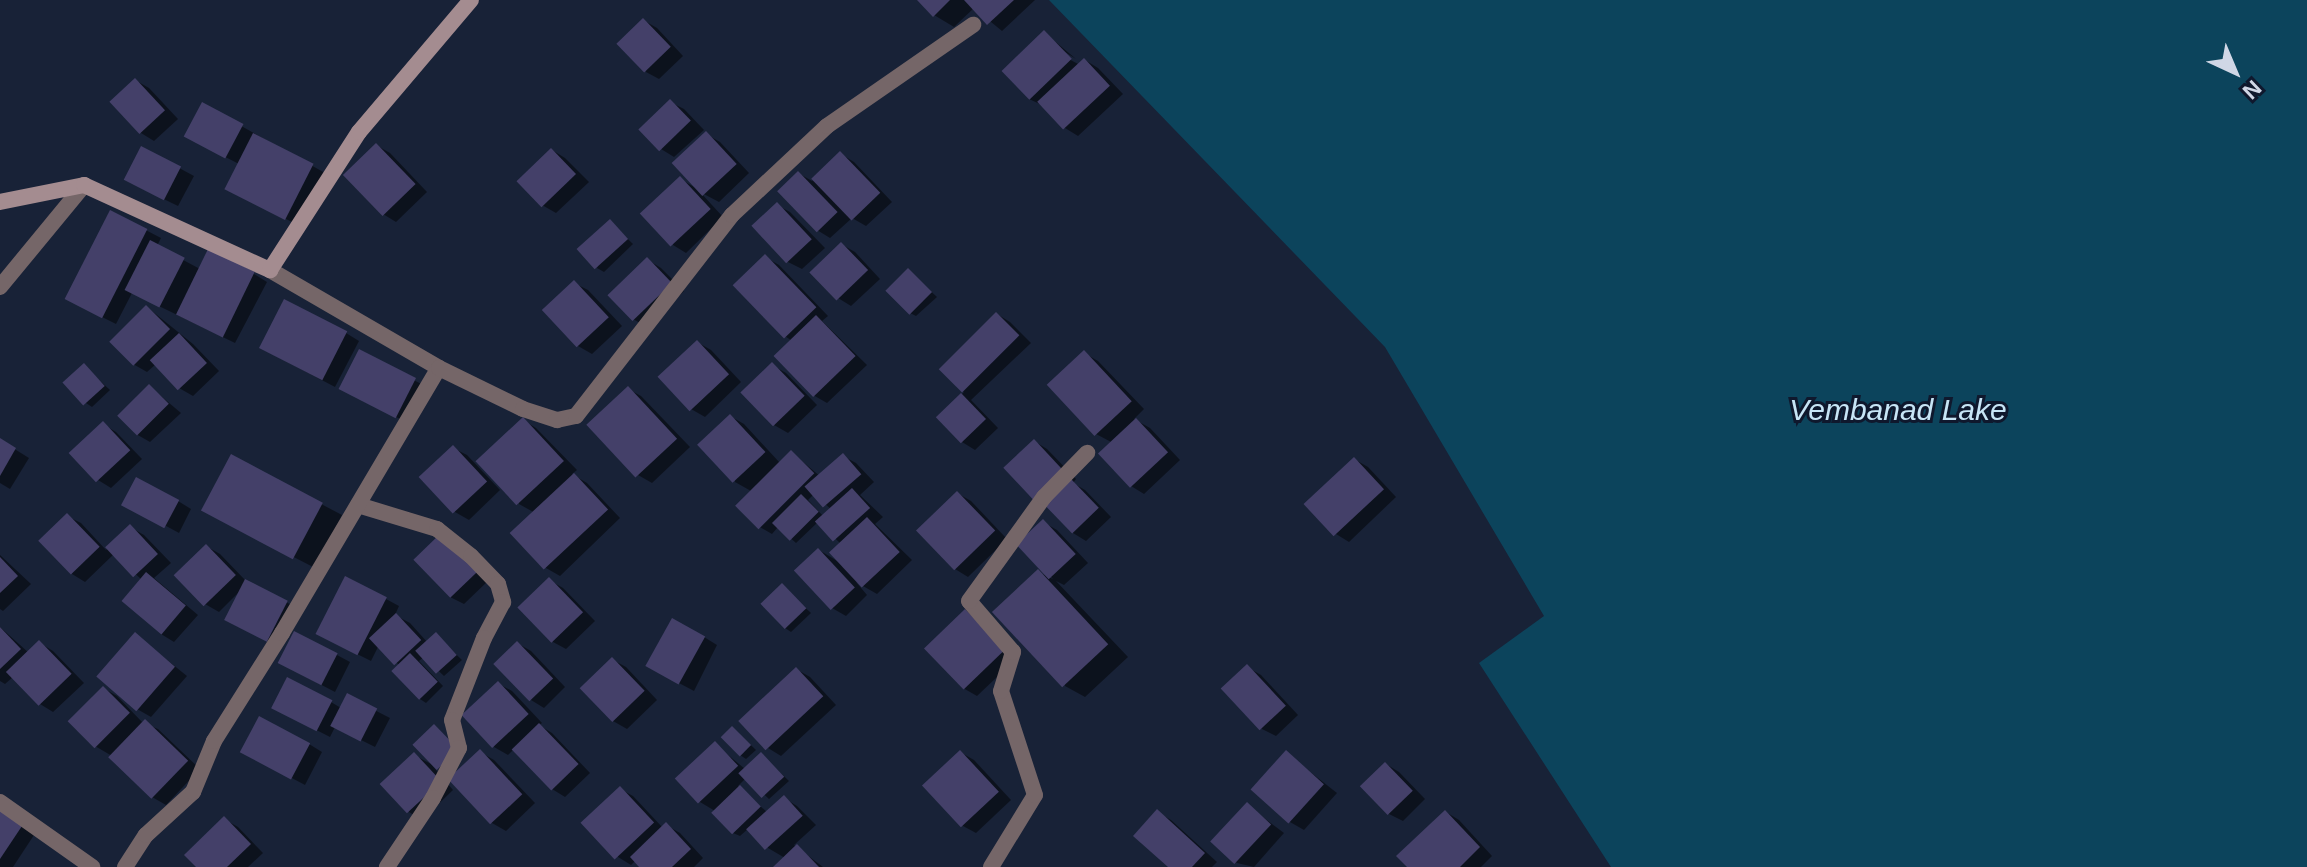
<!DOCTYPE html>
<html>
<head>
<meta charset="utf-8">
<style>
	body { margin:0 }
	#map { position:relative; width:2307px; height:867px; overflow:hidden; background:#182237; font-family:Arial,sans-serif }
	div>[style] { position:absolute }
	.water>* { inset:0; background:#0c445c }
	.shadow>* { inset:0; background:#0007 }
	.building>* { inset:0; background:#444069; transform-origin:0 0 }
	.minor>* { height:16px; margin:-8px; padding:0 8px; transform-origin:8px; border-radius:8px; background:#756668 }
	.secondary>* { height:16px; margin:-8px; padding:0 8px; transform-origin:8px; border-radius:8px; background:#a48c90 }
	span { translate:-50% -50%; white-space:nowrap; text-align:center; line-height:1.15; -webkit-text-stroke:6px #0f182d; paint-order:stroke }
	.water-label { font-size:30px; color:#c7e5f6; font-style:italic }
	.north { position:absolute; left:2195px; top:32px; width:80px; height:80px; -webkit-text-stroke:6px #0f182d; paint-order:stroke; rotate:136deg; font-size:22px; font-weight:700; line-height:32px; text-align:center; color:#d0d7e6 }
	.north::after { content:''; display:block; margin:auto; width:28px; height:36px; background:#d0d7e6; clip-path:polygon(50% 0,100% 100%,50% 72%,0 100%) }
</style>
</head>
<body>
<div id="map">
	<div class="water">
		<i style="clip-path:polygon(1049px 0,2307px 0,2307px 867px,1611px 867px,1479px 663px,1544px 616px,1385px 347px)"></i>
	</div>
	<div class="shadow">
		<i style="clip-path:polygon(920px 0,1035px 0,1002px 31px,974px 8px,954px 27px,934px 15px)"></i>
		<i style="clip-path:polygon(643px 20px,657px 28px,683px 56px,659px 79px,646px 72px)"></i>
		<i style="clip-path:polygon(1045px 33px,1076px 59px,1065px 52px,1063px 56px,1080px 65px,1085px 60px,1098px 68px,1123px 94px,1078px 136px,1065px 128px,1044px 106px,1029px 99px)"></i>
		<i style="clip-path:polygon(135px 80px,149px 88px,178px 119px,154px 141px,141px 133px)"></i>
		<i style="clip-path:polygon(670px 102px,684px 109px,704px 130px,674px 157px,661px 149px)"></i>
		<i style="clip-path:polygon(202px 104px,325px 173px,298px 225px,240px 196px,239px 164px,200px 144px)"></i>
		<i style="clip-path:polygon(706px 134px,720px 142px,749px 173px,719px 202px,700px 192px,723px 217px,686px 253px,673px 245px,680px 179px,698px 189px)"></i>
		<i style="clip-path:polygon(376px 145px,390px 153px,427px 192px,396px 222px,383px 214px)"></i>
		<i style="clip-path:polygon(142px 148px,194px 176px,178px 206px,139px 187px)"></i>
		<i style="clip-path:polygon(552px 150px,565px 158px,589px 182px,556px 213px,542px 205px)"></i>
		<i style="clip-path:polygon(841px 154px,854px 162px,892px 202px,866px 226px,852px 218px,830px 238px,817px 230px,798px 173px,812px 181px)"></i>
		<i style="clip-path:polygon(777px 205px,790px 212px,825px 248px,802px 269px,788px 262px)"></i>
		<i style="clip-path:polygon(111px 212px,161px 238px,157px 246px,200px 269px,254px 274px,267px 282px,235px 343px,132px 293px,116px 324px,80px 306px)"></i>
		<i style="clip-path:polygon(610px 222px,633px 244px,604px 272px,597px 268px)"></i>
		<i style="clip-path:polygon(841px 244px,855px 252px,880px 279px,851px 306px,838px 298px)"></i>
		<i style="clip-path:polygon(765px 257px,779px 265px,828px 316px,822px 321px,867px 365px,827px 403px,813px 395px,792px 341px,785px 336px)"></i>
		<i style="clip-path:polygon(648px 260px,661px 268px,684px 291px,647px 327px,633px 319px)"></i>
		<i style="clip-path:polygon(908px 270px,937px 297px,916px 316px,910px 313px)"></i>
		<i style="clip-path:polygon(574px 283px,588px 290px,622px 326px,592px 354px,578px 346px)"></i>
		<i style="clip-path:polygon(147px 307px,193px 344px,219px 371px,193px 396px,179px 388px,156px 364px,147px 372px,133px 364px)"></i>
		<i style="clip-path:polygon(997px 314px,1010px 322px,1031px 343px,971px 400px,998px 428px,975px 450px,962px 442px,939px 417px,964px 392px,960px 390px)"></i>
		<i style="clip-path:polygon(346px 333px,359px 341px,335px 387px,274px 355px)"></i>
		<i style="clip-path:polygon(697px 342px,711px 350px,741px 382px,705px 417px,691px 409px)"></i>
		<i style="clip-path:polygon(360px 352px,429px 388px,410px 424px,355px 396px)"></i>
		<i style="clip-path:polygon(1084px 353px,1098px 361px,1144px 409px,1134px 419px,1150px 428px,1180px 460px,1144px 494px,1131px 486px,1113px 443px,1096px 434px)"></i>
		<i style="clip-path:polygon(772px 365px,786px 373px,817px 405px,788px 433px,774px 425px)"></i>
		<i style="clip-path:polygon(84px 366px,110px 390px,92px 407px,86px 403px)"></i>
		<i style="clip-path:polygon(149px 386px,181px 413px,150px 442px,136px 434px)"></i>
		<i style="clip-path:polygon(628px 389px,641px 396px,690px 447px,652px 483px,638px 475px)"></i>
		<i style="clip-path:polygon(evenodd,730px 416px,744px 424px,780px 463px,791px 452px,821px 477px,843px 456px,856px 463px,874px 482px,860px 495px,883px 517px,875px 524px,912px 560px,877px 594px,856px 582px,867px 595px,846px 616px,832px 608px,819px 550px,839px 562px,841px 544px,818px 522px,796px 543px,778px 527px,772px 534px,758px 526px,751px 491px,735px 482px,730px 416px,814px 494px,832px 510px,824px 517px,808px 500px,814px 494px)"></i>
		<i style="clip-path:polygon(523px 420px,536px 428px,577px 470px,572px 474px,587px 483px,620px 518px,560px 576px,546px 568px,535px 513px,519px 504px)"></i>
		<i style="clip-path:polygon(103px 424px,116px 432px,142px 459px,111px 488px,98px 480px)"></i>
		<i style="clip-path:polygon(0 440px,29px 458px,10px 489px,0 483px)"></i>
		<i style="clip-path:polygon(1034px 441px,1047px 449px,1076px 479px,1073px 483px,1085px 490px,1111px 517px,1086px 541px,1073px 533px)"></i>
		<i style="clip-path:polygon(453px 448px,467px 455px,500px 490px,469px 520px,455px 512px)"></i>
		<i style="clip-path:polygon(232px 457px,342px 515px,315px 568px,224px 521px)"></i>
		<i style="clip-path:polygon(1354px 459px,1368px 467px,1396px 497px,1349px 542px,1336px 534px)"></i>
		<i style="clip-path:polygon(957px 493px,971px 501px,1007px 539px,968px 577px,955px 569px,918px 530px)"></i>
		<i style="clip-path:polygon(178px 501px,191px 509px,179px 533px,135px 509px)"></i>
		<i style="clip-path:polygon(67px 516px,81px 523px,106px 550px,130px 527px,144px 535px,171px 563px,154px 578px,198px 615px,174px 642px,161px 634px,142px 580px,114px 554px,85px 582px,72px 574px)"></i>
		<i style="clip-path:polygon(1043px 522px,1057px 530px,1088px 563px,1064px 585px,1056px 581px,1128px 657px,1085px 697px,1065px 686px,1038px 572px,1053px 579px,1019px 544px)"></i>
		<i style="clip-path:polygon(441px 536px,489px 580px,464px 604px,450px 597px)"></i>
		<i style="clip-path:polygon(206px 546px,220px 554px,246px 581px,301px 610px,282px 647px,240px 627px,240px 591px,219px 612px,205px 604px)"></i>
		<i style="clip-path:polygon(0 555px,31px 584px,3px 611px,0 609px)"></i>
		<i style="clip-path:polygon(549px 580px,563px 588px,595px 621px,566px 649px,553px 642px,521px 608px)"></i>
		<i style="clip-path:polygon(782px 586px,811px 613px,791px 632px,785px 628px)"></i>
		<i style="clip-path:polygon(386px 599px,399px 606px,395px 615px,410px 623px,428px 643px,436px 635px,462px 660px,444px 676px,424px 657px,419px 661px,443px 686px,426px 703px,420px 699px,400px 666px,379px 645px,371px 661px,331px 641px)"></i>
		<i style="clip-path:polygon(965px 612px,1016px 659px,977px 696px,963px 688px)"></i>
		<i style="clip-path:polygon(0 627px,29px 653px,40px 643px,53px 651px,84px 683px,53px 712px,40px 704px,13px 677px,5px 684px,0 681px)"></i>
		<i style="clip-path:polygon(136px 635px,187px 676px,151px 717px,137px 709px)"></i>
		<i style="clip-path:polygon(704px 637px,717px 645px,694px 691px,662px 674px)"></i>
		<i style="clip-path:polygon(517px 643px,531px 651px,565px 687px,544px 708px,531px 700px,496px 664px)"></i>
		<i style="clip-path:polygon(337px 655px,350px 662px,335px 692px,293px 670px)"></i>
		<i style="clip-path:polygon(613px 660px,626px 667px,657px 700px,627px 729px,613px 721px)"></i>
		<i style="clip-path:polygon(1247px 667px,1261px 675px,1298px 715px,1276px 736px,1262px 729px,1224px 689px)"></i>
		<i style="clip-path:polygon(796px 669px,810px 677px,836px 705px,781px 756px,768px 748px)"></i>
		<i style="clip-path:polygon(499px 684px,512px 691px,542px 723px,539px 725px,552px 733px,590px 773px,565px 797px,552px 789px,514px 749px,508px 755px,494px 747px)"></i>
		<i style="clip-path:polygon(103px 688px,117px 696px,143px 723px,158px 729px,200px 769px,166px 805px,152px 797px,112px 756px,95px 746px)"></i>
		<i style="clip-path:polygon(347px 696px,390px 718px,375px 747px,335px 727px,330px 737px,287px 715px,331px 702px,341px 708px)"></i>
		<i style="clip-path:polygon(733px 728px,756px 750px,746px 759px,740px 755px)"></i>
		<i style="clip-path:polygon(309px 744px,322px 752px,305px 785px,256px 759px)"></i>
		<i style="clip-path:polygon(715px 744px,745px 769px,761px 754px,789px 781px,769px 799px,746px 778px,738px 786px,768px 813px,784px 798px,797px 806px,816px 825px,794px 845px,823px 867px,776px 867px,785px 858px,768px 848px,749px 828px,740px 836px,733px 833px,715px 811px,700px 802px,678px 779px)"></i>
		<i style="clip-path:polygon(480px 752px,494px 760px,535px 803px,506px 831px,492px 823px,451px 779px)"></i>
		<i style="clip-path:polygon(960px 752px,974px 760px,1011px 800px,976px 833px,963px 826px,925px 786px)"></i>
		<i style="clip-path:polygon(1286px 753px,1337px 793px,1304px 830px,1290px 822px)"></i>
		<i style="clip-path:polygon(414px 755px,431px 764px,453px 790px,422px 820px,409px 812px)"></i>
		<i style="clip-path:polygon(1386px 764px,1399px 772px,1425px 799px,1403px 821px,1389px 814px)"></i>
		<i style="clip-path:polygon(620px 789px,633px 796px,663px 828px,666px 825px,680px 833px,703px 858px,694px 867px,642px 867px,636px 860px,631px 865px,618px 857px)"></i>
		<i style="clip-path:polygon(1247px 805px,1284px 833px,1254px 867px,1237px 863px,1214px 842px)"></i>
		<i style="clip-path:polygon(0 808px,36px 832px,13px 867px,0 867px)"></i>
		<i style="clip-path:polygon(1157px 812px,1171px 820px,1217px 862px,1212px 867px,1171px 867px)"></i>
		<i style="clip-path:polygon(1446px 812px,1459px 820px,1492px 856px,1481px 867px,1410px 867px)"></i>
		<i style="clip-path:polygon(224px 819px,238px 827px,263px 853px,248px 867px,199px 867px)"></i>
	</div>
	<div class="building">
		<i style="clip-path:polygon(917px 0,950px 0,933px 17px)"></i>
		<i style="clip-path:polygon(964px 0,1014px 0,987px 25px)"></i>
		<i style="left:643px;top:18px;width:40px;height:37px;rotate:46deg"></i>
		<i style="left:1044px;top:30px;width:40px;height:59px;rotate:46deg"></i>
		<i style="left:1084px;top:58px;width:38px;height:64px;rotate:47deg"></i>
		<i style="left:135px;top:78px;width:44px;height:35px;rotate:47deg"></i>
		<i style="left:670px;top:99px;width:30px;height:44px;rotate:46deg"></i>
		<i style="left:202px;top:102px;width:47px;height:39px;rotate:28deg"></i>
		<i style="left:706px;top:131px;width:45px;height:47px;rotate:47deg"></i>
		<i style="left:253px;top:133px;width:68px;height:63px;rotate:27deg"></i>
		<i style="left:376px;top:143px;width:57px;height:46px;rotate:46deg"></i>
		<i style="left:141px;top:146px;width:45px;height:38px;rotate:27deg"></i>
		<i style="left:551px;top:148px;width:36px;height:48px;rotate:46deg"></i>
		<i style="left:840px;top:151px;width:58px;height:40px;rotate:46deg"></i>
		<i style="left:798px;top:171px;width:57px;height:29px;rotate:46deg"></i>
		<i style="left:680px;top:176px;width:45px;height:55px;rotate:47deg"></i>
		<i style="left:777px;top:202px;width:51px;height:35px;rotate:47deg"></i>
		<i style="left:110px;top:210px;width:42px;height:100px;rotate:27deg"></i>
		<i style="left:610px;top:219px;width:27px;height:45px;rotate:48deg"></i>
		<i style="left:150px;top:240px;width:39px;height:56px;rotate:27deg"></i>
		<i style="left:841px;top:242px;width:39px;height:44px;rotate:46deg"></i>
		<i style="left:208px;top:249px;width:52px;height:73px;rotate:26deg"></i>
		<i style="left:765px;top:254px;width:74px;height:45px;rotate:46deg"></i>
		<i style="left:647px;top:257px;width:36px;height:55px;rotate:46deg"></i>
		<i style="left:908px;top:268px;width:34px;height:32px;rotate:45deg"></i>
		<i style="left:574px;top:280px;width:51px;height:44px;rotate:47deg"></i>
		<i style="left:284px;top:299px;width:71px;height:55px;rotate:27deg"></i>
		<i style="left:146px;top:305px;width:34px;height:52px;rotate:45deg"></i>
		<i style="left:996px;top:312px;width:33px;height:81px;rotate:45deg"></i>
		<i style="left:816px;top:315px;width:57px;height:59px;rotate:46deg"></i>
		<i style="left:179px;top:333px;width:41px;height:40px;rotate:47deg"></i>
		<i style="left:697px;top:340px;width:47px;height:54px;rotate:47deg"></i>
		<i style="left:359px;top:349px;width:64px;height:45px;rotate:27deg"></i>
		<i style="left:1084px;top:350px;width:70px;height:51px;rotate:47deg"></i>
		<i style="left:772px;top:362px;width:47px;height:44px;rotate:46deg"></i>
		<i style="left:84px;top:363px;width:31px;height:29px;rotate:48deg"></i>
		<i style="left:149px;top:384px;width:28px;height:45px;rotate:45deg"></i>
		<i style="left:628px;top:386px;width:72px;height:57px;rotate:47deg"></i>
		<i style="left:961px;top:393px;width:36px;height:35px;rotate:46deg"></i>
		<i style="left:730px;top:414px;width:52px;height:45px;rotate:47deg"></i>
		<i style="left:523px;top:417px;width:60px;height:65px;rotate:47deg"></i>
		<i style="left:1136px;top:418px;width:47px;height:52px;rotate:47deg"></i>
		<i style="left:103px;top:421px;width:40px;height:47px;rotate:47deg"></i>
		<i style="clip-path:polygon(0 438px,16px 448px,0 476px)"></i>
		<i style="left:1034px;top:439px;width:44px;height:42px;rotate:47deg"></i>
		<i style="left:453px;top:445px;width:50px;height:47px;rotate:47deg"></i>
		<i style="left:791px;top:450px;width:33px;height:79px;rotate:45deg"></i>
		<i style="left:843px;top:453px;width:28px;height:51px;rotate:49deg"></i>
		<i style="left:231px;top:454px;width:104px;height:64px;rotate:28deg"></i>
		<i style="left:1354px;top:457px;width:44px;height:69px;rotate:47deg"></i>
		<i style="left:574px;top:473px;width:50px;height:88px;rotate:47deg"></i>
		<i style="left:136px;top:477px;width:49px;height:32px;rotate:28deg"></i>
		<i style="left:1071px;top:479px;width:40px;height:37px;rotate:46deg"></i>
		<i style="left:852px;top:488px;width:27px;height:50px;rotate:48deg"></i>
		<i style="left:957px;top:491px;width:55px;height:57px;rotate:46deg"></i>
		<i style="left:801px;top:494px;width:25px;height:41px;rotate:45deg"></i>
		<i style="left:67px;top:513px;width:47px;height:40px;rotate:46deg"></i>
		<i style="left:867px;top:517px;width:48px;height:52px;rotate:47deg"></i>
		<i style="left:1043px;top:519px;width:48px;height:37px;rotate:47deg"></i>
		<i style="left:130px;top:524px;width:41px;height:34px;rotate:47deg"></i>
		<i style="left:440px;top:534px;width:53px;height:37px;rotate:46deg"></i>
		<i style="left:206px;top:544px;width:43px;height:45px;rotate:46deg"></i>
		<i style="left:818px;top:548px;width:54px;height:33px;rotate:47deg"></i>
		<i style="clip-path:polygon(0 557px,18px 576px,0 593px)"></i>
		<i style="left:1038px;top:569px;width:103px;height:63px;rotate:47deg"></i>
		<i style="left:146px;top:572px;width:52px;height:38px;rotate:40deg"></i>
		<i style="left:345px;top:576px;width:47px;height:65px;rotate:27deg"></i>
		<i style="left:549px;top:577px;width:49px;height:44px;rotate:46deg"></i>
		<i style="left:245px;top:579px;width:48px;height:46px;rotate:27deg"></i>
		<i style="left:782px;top:583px;width:35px;height:30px;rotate:46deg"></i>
		<i style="left:965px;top:609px;width:57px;height:57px;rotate:46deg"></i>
		<i style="left:396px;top:613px;width:37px;height:37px;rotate:47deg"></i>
		<i style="left:672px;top:618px;width:38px;height:55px;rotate:29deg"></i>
		<i style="clip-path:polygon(0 627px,21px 649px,0 669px)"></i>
		<i style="left:294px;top:631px;width:49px;height:36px;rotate:27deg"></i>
		<i style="left:135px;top:632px;width:53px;height:59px;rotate:41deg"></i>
		<i style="left:436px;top:632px;width:31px;height:28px;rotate:48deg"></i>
		<i style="left:39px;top:640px;width:47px;height:46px;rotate:46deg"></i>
		<i style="left:517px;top:641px;width:52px;height:33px;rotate:46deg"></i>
		<i style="left:410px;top:653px;width:40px;height:26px;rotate:46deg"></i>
		<i style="left:612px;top:657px;width:47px;height:45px;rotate:46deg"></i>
		<i style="left:1247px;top:664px;width:57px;height:36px;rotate:47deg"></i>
		<i style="left:796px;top:667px;width:40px;height:79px;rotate:47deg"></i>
		<i style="left:287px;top:677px;width:51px;height:35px;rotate:27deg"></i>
		<i style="left:498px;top:681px;width:45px;height:50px;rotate:47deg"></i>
		<i style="left:103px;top:686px;width:38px;height:50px;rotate:45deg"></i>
		<i style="left:347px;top:693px;width:34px;height:37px;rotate:27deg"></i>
		<i style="left:259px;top:716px;width:58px;height:41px;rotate:28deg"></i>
		<i style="left:145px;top:719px;width:60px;height:53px;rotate:44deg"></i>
		<i style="left:539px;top:723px;width:57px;height:38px;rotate:46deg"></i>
		<i style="left:434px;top:724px;width:35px;height:30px;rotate:46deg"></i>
		<i style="left:732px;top:726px;width:27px;height:16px;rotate:45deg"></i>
		<i style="left:715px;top:741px;width:34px;height:55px;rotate:47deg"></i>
		<i style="left:480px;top:749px;width:62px;height:44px;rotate:47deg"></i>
		<i style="left:960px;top:750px;width:57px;height:52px;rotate:47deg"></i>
		<i style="left:1286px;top:750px;width:51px;height:53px;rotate:42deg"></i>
		<i style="left:414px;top:752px;width:40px;height:47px;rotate:47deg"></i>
		<i style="left:761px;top:752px;width:34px;height:31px;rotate:47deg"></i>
		<i style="left:1385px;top:762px;width:40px;height:35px;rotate:46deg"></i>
		<i style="left:740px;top:785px;width:30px;height:40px;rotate:46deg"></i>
		<i style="left:620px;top:786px;width:50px;height:54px;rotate:47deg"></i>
		<i style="left:784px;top:795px;width:28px;height:51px;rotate:48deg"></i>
		<i style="left:1247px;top:802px;width:33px;height:54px;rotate:43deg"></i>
		<i style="clip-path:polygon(0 807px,24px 823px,0 859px)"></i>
		<i style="clip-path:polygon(1157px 809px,1205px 853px,1192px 867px,1168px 867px,1133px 836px)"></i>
		<i style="clip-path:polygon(1445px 810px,1480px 847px,1460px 867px,1407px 867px,1396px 856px)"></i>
		<i style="clip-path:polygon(224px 816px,251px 844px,227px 867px,196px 867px,184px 855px)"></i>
		<i style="clip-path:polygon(666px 822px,691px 849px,672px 867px,639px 867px,630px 857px)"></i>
		<i style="clip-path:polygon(797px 844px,819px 867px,773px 867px)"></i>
	</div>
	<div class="minor">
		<i style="left:270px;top:270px;width:195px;rotate:30.1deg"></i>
		<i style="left:0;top:287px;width:132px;rotate:-50.5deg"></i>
		<i style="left:358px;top:505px;width:83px;rotate:16.9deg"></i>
		<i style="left:437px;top:529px;width:43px;rotate:38.5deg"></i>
		<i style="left:471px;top:556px;width:39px;rotate:46deg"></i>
		<i style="left:498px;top:584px;width:19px;rotate:74deg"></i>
		<i style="left:503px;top:602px;width:41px;rotate:117.8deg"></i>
		<i style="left:484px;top:638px;width:88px;rotate:111.3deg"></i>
		<i style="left:452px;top:720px;width:29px;rotate:76deg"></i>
		<i style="left:459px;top:748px;width:56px;rotate:117.5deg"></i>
		<i style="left:433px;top:798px;width:83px;rotate:123.7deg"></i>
		<i style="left:0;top:802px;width:113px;rotate:35.2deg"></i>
		<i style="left:125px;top:867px;width:38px;rotate:-57deg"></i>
		<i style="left:146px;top:835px;width:64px;rotate:-42.5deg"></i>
		<i style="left:193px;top:792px;width:55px;rotate:-67.6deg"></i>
		<i style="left:214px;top:741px;width:128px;rotate:-57.8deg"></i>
		<i style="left:282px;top:633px;width:308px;rotate:-59.4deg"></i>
		<i style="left:439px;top:368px;width:93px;rotate:26deg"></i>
		<i style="left:523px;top:409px;width:36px;rotate:18deg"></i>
		<i style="left:557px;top:420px;width:19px;rotate:-12deg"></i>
		<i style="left:576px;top:416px;width:254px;rotate:-52.2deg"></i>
		<i style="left:732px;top:215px;width:130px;rotate:-43.1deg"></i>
		<i style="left:827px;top:126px;width:178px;rotate:-34.7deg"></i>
		<i style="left:991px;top:867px;width:84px;rotate:-58.6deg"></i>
		<i style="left:1035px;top:795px;width:109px;rotate:-108.1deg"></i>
		<i style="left:1001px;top:691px;width:41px;rotate:-72.9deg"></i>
		<i style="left:1013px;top:652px;width:67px;rotate:-130.8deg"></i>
		<i style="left:969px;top:601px;width:128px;rotate:-54.2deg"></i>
		<i style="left:1044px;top:497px;width:62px;rotate:-45.7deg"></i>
	</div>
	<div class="secondary">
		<i style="left:0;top:202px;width:86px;rotate:-11.4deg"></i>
		<i style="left:84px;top:185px;width:205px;rotate:24.6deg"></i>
		<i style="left:270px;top:270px;width:164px;rotate:-57.2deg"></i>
		<i style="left:359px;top:132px;width:173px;rotate:-49.7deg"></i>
	</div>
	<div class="water-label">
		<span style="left:1898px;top:410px">Vembanad Lake</span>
	</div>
	<div class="north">N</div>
</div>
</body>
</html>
